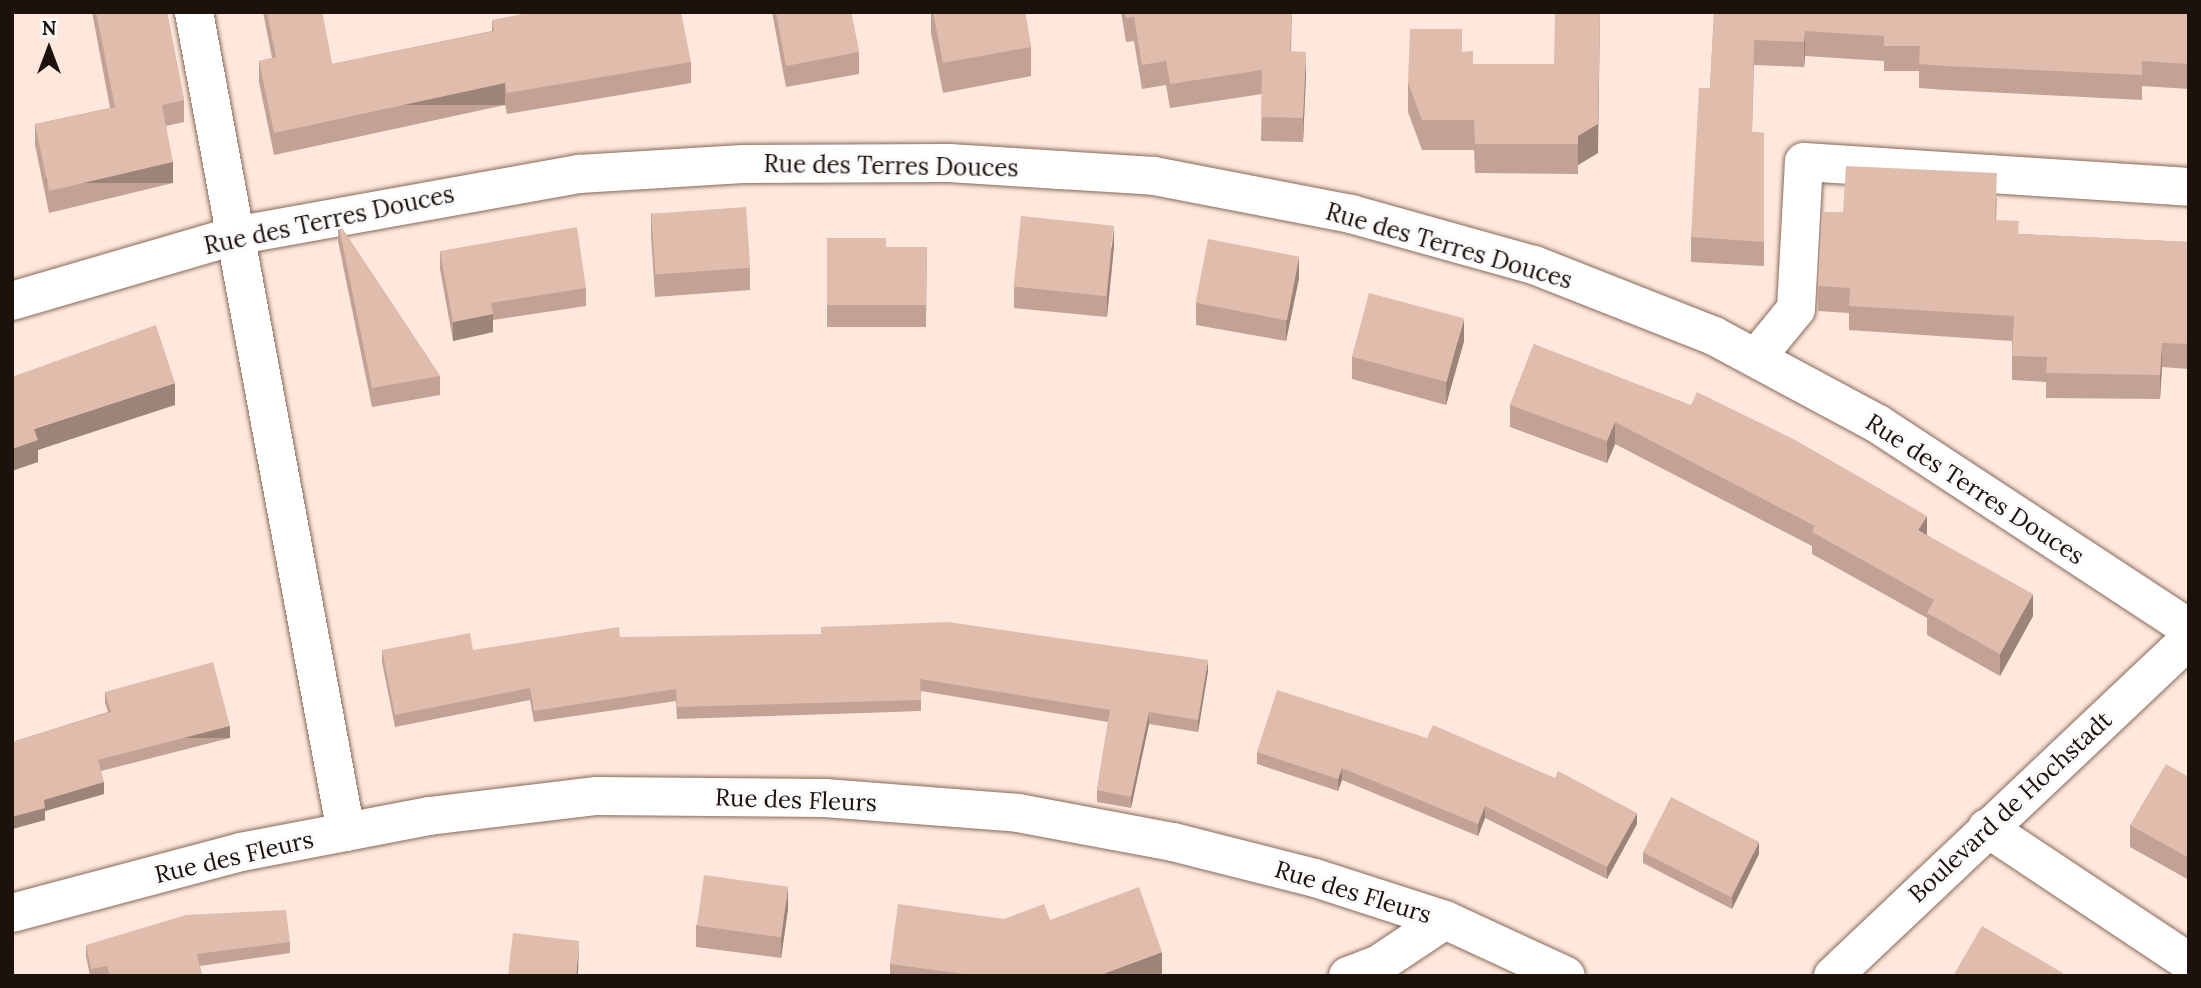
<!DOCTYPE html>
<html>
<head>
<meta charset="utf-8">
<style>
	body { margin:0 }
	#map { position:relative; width:2201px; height:988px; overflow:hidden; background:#fee8dd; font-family:Lora,serif }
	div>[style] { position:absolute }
	.roads { filter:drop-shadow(0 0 2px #88695a) drop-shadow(0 0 2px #88695a) }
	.street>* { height:38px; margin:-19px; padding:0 19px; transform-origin:19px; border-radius:19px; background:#fff }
	.wall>* { inset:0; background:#c1a295 }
	.shaded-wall>* { inset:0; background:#9d8479; transform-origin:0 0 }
	.building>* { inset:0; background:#e0bcad; transform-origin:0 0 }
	span { translate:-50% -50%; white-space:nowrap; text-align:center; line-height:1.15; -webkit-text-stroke:6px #fafafa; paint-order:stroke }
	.street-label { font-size:24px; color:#1d110b }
	.frame { position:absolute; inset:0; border:14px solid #1d110b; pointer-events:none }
	.north { position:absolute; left:14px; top:14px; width:70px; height:70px; -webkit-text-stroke:5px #fafafa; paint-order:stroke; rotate:0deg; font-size:19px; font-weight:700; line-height:28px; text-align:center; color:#1d110b }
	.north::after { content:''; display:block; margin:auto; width:24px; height:32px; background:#1d110b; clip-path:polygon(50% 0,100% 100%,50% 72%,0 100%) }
</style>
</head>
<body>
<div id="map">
	<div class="roads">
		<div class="street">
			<i style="left:194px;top:12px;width:834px;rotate:79.5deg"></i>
			<i style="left:12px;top:301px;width:231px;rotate:-16.3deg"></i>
			<i style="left:234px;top:236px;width:351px;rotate:-10.2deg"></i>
			<i style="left:579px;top:174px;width:164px;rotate:-3.5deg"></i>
			<i style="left:743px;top:164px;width:206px;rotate:-0.3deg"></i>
			<i style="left:949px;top:163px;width:205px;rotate:3.6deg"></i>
			<i style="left:1154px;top:176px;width:201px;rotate:10.9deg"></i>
			<i style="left:1351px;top:214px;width:190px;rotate:15.6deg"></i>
			<i style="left:1534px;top:265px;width:193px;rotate:21.5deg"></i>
			<i style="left:1714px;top:336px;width:186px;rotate:28.2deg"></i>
			<i style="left:1878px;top:424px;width:372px;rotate:33.3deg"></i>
			<i style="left:1756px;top:358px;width:63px;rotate:-50.8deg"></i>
			<i style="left:1796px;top:309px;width:147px;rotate:-86.9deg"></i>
			<i style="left:1804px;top:162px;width:386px;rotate:3.7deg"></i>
			<i style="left:1987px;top:828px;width:242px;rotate:33.6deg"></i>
			<i style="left:12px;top:913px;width:237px;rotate:-14.9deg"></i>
			<i style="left:241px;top:852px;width:191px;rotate:-10.8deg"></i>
			<i style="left:429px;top:816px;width:169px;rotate:-6.8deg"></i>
			<i style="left:597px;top:796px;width:228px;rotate:0.5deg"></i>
			<i style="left:825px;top:798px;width:194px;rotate:4.4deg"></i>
			<i style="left:1018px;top:813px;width:158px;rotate:10.6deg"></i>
			<i style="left:1173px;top:842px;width:146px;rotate:14.2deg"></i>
			<i style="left:1315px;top:878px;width:137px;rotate:17.9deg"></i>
			<i style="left:1445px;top:920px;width:133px;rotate:24.8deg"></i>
			<i style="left:1348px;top:976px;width:33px;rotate:-21deg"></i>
			<i style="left:1379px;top:964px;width:79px;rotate:-33.7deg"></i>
			<i style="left:1833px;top:976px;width:490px;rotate:-43.4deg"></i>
		</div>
	</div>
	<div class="wall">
		<i style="clip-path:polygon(92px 12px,167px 12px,184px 100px,184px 122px,166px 126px,173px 183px,49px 213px,35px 145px,35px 124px,110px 108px)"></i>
		<i style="clip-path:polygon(263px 12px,322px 12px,332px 64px,492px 31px,492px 20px,691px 62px,691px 83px,507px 114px,505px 105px,274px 155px,259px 82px,259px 61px,272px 58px)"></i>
		<i style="clip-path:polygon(772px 12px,851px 12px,859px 52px,859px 74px,786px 87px)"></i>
		<i style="clip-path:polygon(931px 12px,1025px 12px,1031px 47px,1031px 76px,943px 93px,931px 33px)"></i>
		<i style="clip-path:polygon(1121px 12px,1292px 12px,1291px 51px,1306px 75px,1303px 142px,1261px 141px,1262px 94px,1170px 108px,1166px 85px,1142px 89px,1134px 41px,1126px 42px)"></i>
		<i style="clip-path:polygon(1714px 12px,2189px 12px,2189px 89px,2142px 86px,2142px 100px,1946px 90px,1919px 88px,1919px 71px,1884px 71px,1884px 61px,1805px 56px,1804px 67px,1754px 65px,1752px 132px,1764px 133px,1764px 266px,1691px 262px,1691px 237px,1710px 88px)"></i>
		<i style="clip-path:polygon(1462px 52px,1473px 64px,1554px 64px,1598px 153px,1578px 165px,1578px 174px,1475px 173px,1474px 150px,1422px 150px,1408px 112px,1408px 83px)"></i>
		<i style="clip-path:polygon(1997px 198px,1996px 220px,2019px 234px,2189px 242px,2189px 369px,2162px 367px,2160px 399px,2046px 398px,2046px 382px,2012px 380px,2012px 341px,1849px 330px,1849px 313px,1818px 311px,1818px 286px,1843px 212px)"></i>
		<i style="clip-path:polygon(651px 213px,750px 268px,750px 290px,655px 297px,651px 235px)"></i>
		<i style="clip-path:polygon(338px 222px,440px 376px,440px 395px,372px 407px,338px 241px)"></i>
		<i style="clip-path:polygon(827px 238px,886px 247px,927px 247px,926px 327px,827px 327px)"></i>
		<i style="clip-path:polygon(1114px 246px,1107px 317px,1014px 308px,1014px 287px)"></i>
		<i style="clip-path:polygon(440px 251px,586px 288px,586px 306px,493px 320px,493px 332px,453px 341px,440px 269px)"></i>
		<i style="clip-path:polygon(1299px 278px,1286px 341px,1196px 325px,1196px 303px)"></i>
		<i style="clip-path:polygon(1464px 341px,1446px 405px,1352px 379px,1352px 357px)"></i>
		<i style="clip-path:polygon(1534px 344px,1927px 535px,2033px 616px,2000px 676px,1927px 635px,1927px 618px,1812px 554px,1812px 546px,1615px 444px,1607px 463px,1510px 427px,1510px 405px)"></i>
		<i style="clip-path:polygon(620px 637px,1208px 671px,1198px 732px,1149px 724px,1131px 808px,1097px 802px,1097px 790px,1108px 722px,921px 691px,921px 711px,677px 719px,676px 701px,534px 722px,530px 700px,395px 727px,382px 662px,382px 650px,473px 650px)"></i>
		<i style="clip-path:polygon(105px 692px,230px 738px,101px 771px,104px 794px,45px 811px,45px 820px,12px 829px,12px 742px,108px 712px,105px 703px)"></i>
		<i style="clip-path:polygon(1257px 752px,1637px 824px,1607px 879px,1485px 818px,1478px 836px,1342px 780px,1338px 791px,1257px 764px)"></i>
		<i style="clip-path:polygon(2189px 777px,2189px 880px,2130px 847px,2130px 825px)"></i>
		<i style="clip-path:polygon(1643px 852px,1759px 854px,1732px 909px,1643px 863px)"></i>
		<i style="clip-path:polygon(788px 909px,781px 958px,696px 947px,696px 925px)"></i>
		<i style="clip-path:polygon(1004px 919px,1050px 920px,1162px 974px,1157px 976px,890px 976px,890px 964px)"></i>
		<i style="clip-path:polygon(290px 942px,290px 953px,200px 966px,202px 976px,90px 976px,86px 956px,86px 945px)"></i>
	</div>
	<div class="shaded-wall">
		<i style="clip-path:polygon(1600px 12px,1598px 153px,1578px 165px,1578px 136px)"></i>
		<i style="clip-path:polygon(1805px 31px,1805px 56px,1804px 67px,1804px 42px)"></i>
		<i style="clip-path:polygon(1306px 52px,1306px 75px,1303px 142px,1303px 118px)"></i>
		<i style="left:505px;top:83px;width:22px;height:236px;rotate:90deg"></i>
		<i style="left:173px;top:162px;width:21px;height:127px;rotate:90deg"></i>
		<i style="clip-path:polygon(1114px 225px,1114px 246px,1107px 317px,1107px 296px)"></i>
		<i style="clip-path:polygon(1299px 256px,1299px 278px,1286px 341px,1286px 319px)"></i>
		<i style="clip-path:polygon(493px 314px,493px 332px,453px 341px,453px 322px)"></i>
		<i style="clip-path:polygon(1464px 319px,1464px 341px,1446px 405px,1446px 382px)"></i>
		<i style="clip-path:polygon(2162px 343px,2162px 367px,2160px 399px,2160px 375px)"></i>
		<i style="clip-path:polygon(175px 383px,175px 405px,38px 450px,38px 462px,12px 471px,12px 449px,34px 429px)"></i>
		<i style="clip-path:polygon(1615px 422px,1615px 444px,1607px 463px,1607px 441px)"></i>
		<i style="clip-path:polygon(1927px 516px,1927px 538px,1918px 530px)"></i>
		<i style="clip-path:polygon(2033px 594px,2033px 616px,2000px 676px,2000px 654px)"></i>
		<i style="clip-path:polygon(1208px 660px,1208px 671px,1198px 732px,1198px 720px)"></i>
		<i style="clip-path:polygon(1149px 712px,1149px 724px,1131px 808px,1131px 797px)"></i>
		<i style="left:230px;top:726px;width:12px;height:136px;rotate:90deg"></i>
		<i style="clip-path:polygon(1342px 768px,1342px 780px,1338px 791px,1338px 779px)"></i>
		<i style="clip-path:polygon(104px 782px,104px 794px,45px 811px,45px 820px,12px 829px,12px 817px,44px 800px)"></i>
		<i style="clip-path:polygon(1485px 806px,1485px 818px,1478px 836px,1478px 824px)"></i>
		<i style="clip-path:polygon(1637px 813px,1637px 824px,1607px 879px,1607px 867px)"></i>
		<i style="clip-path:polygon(1759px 842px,1759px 854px,1732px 909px,1732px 897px)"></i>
		<i style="clip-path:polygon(788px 887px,788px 909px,781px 958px,781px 936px)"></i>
		<i style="clip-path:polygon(579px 941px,578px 976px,576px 976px)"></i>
		<i style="clip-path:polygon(1162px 952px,1162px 974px,1157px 976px,1098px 976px)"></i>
	</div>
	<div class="building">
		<i style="clip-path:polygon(96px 12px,167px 12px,184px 100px,162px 105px,173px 162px,49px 191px,35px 124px,115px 107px)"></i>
		<i style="clip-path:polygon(267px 12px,322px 12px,332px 64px,494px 31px,492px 20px,533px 12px,681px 12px,691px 62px,507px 93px,505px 83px,274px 133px,259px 61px,276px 57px)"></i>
		<i style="clip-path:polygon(776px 12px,851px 12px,859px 52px,786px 66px)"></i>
		<i style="clip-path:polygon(933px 12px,1025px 12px,1031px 47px,943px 63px)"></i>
		<i style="clip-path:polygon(1125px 12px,1292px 12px,1290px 51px,1306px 52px,1303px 118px,1261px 117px,1262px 70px,1170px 84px,1166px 61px,1142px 65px,1134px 17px,1126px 18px)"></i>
		<i style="clip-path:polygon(1555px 12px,1600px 12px,1598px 124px,1578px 136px,1578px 144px,1475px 144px,1474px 120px,1422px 120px,1408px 83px,1410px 29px,1462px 29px,1462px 52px,1473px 51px,1473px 64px,1554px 64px)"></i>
		<i style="clip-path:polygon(1714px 12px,2189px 12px,2189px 64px,2142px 61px,2142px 75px,1946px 66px,1919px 64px,1920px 46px,1884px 46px,1884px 36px,1805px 31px,1804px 42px,1754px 40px,1752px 132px,1764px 133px,1764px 242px,1691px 237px,1699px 88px,1710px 88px)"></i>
		<i style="clip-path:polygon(1846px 166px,1997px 173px,1995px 220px,2019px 221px,2018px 234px,2189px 242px,2189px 344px,2162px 343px,2160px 375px,2046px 373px,2047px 357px,2012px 356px,2014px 316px,1849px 306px,1850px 288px,1818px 286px,1822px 212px,1843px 212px)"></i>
		<i style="left:746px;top:207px;width:61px;height:95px;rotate:86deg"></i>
		<i style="left:1021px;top:216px;width:93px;height:71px;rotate:6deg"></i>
		<i style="clip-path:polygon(338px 222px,440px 376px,372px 388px)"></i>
		<i style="clip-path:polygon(577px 227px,586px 288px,491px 303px,493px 314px,453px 322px,440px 251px)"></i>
		<i style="clip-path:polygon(827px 238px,886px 238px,886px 247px,927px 247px,926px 305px,827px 305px)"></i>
		<i style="left:1208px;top:239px;width:93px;height:65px;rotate:11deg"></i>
		<i style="left:1369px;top:293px;width:98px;height:66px;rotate:15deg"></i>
		<i style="clip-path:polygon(156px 325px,175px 383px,34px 429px,38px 440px,12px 449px,12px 377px)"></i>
		<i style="clip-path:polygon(1534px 344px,1691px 405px,1697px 392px,1797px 441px,1927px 516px,1918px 530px,2033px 594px,2000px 654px,1927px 613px,1934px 600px,1812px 532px,1815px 526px,1615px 422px,1607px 441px,1510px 405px)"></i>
		<i style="clip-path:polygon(948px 622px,1208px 660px,1198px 720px,1149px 712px,1131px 797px,1097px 790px,1110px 710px,920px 679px,921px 700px,677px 707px,676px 689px,534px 711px,530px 688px,395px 715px,382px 650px,470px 633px,473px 650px,619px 627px,620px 637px,821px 634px,821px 627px)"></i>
		<i style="clip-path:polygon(213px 662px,230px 726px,98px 760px,104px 782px,44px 800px,45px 808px,12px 817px,12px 742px,111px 712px,105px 692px)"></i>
		<i style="clip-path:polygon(1277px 690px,1427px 738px,1433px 725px,1555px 778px,1558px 771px,1637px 813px,1607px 867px,1485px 806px,1478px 824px,1342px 768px,1338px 779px,1257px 752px)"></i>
		<i style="clip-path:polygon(2166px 764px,2189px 777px,2189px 858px,2130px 825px)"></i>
		<i style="left:1671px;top:797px;width:99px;height:62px;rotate:27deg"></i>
		<i style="left:704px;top:875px;width:85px;height:51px;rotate:8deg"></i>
		<i style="clip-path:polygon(1139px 887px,1162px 952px,1098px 976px,978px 976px,890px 964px,898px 904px,1004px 919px,1044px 904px,1050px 920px)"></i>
		<i style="clip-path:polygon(286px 910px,290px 942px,197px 954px,202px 976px,110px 976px,107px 966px,91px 969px,86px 945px,186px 915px)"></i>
		<i style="clip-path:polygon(1982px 926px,2063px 973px,2062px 976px,1953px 976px)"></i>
		<i style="clip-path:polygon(513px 933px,579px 941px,576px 976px,508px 976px)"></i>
	</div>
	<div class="street-label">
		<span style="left:891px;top:166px;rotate:1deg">Rue des Terres Douces</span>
		<span style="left:329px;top:220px;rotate:-12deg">Rue des Terres Douces</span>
		<span style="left:1449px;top:246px;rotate:16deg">Rue des Terres Douces</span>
		<span style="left:1975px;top:489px;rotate:33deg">Rue des Terres Douces</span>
		<span style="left:796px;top:800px;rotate:2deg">Rue des Fleurs</span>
		<span style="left:2010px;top:807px;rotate:-43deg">Boulevard de Hochstadt</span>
		<span style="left:234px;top:857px;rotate:-13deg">Rue des Fleurs</span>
		<span style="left:1353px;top:892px;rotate:17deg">Rue des Fleurs</span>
	</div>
	<div class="frame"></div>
	<div class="north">N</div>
</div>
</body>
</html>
